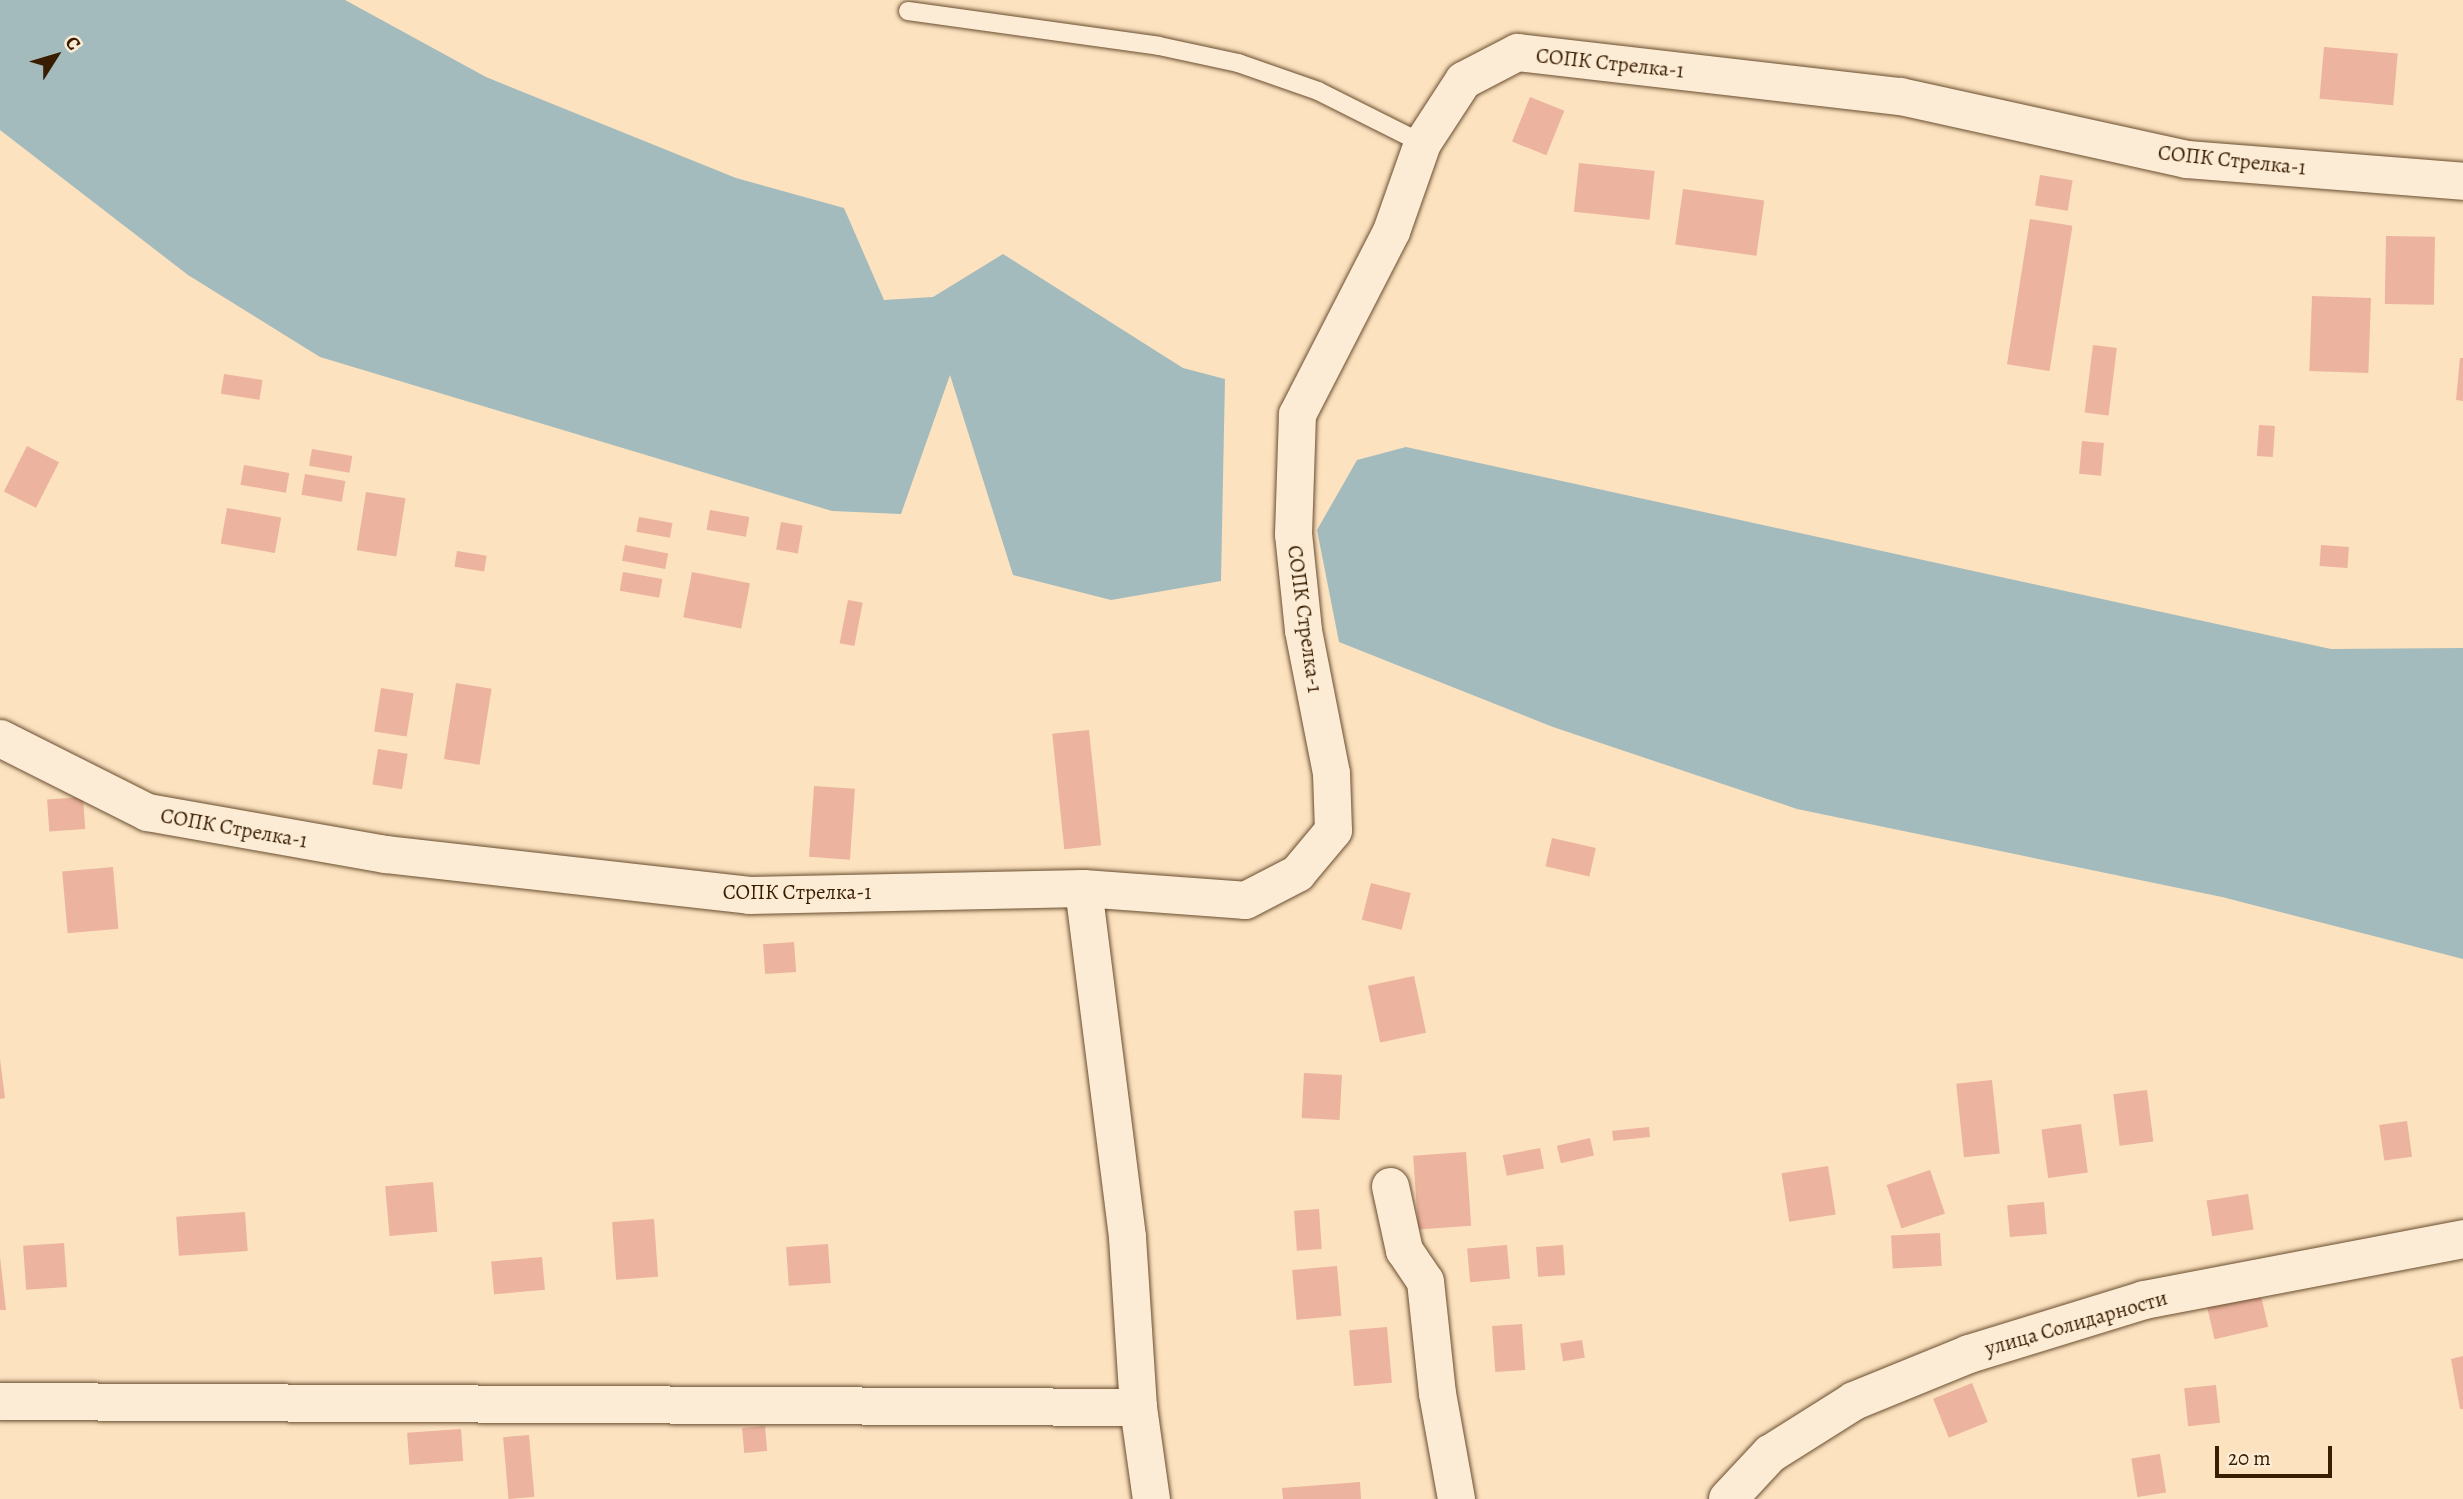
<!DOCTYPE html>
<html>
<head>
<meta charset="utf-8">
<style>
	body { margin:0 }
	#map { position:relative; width:2463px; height:1499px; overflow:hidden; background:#fce2bf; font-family:Alegreya,serif }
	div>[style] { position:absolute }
	.water>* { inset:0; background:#a4bbbd }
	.building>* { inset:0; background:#ecb39e; transform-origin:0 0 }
	.roads { filter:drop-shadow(0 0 2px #694e30) drop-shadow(0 0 2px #694e30) }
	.lane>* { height:18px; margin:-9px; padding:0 9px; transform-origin:9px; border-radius:9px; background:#fdecd5 }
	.street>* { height:37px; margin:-18.5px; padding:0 18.5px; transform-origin:18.5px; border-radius:18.5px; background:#fdecd5 }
	.secondary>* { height:38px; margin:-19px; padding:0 19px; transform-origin:19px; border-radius:19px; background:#fdecd5 }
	span { translate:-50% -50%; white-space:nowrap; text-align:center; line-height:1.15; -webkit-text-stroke:5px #fdecd5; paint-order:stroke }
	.street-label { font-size:21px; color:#381d00 }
	.north { position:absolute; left:21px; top:21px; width:70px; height:70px; -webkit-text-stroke:5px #fdecd5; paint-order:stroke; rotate:53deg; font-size:19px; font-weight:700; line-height:28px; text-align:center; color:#381d00 }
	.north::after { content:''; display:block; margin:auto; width:24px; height:32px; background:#381d00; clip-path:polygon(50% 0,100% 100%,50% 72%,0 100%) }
	.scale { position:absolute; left:2215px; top:1446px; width:117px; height:32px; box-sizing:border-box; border:4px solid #381d00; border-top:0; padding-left:9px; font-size:21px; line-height:24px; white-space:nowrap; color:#381d00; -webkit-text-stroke:5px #fdecd5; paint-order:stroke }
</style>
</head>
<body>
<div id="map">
	<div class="water">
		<i style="clip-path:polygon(0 0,345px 0,486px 77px,736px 178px,844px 208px,884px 300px,933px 297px,1003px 254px,1183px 368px,1225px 379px,1221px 581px,1111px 600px,1013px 575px,950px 375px,901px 514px,832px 511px,320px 357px,188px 275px,0 130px)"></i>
		<i style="clip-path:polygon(1406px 447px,2331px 649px,2463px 648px,2463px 959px,2222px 897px,1797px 809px,1553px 727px,1339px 642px,1317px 530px,1357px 460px)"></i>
	</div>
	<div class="building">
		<i style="left:2324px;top:47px;width:74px;height:52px;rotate:5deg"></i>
		<i style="left:1530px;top:97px;width:37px;height:48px;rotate:22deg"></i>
		<i style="left:1579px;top:163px;width:76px;height:49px;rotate:6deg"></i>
		<i style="left:2040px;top:175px;width:33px;height:31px;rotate:9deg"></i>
		<i style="left:1683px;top:189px;width:82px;height:56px;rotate:8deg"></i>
		<i style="left:2030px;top:219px;width:43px;height:147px;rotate:9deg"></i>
		<i style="left:2386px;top:236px;width:49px;height:68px;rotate:1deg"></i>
		<i style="left:2312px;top:296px;width:59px;height:75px;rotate:2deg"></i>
		<i style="left:2093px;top:345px;width:24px;height:68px;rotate:7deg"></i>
		<i style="clip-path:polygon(2460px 358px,2463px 358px,2463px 401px,2456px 400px)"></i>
		<i style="left:224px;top:374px;width:39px;height:20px;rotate:9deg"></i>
		<i style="left:2259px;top:425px;width:16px;height:31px;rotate:4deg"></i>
		<i style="left:2082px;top:441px;width:22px;height:33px;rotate:5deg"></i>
		<i style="left:27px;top:446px;width:36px;height:51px;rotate:27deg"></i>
		<i style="left:312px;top:449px;width:41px;height:17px;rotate:10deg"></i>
		<i style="left:244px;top:465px;width:46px;height:20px;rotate:10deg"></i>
		<i style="left:305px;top:474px;width:41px;height:21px;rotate:10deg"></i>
		<i style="left:366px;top:492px;width:40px;height:59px;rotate:9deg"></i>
		<i style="left:227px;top:508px;width:55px;height:36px;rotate:10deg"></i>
		<i style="left:710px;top:510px;width:40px;height:20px;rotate:10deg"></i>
		<i style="left:639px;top:517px;width:34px;height:15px;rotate:10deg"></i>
		<i style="left:781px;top:522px;width:22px;height:28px;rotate:10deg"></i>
		<i style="left:625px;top:545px;width:44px;height:16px;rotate:11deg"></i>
		<i style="left:2321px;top:545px;width:28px;height:21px;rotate:4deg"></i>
		<i style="left:457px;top:551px;width:30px;height:16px;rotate:9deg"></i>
		<i style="left:623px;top:572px;width:40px;height:19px;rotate:10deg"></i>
		<i style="left:692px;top:572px;width:59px;height:46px;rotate:11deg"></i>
		<i style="left:848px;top:600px;width:15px;height:44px;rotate:11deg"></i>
		<i style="left:456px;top:683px;width:36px;height:77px;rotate:9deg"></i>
		<i style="left:381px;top:688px;width:33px;height:44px;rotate:9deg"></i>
		<i style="left:1089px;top:730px;width:116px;height:37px;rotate:84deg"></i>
		<i style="left:378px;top:749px;width:30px;height:36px;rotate:9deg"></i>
		<i style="left:814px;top:786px;width:41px;height:71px;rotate:4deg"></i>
		<i style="left:83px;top:797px;width:32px;height:36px;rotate:86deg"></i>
		<i style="left:1552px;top:838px;width:45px;height:29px;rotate:13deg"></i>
		<i style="left:113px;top:867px;width:62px;height:51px;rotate:85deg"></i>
		<i style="left:1371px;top:883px;width:41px;height:38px;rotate:14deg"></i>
		<i style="left:794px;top:942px;width:30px;height:31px;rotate:86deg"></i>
		<i style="left:1414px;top:976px;width:58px;height:47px;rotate:78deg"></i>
		<i style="clip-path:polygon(0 1059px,5px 1098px,0 1099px)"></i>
		<i style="left:1304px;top:1073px;width:38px;height:45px;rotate:3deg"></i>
		<i style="left:1992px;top:1080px;width:74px;height:36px;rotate:84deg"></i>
		<i style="left:2147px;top:1090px;width:52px;height:34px;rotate:83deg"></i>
		<i style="left:2407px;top:1121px;width:36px;height:28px;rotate:82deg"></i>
		<i style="left:2081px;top:1124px;width:49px;height:40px;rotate:82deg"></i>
		<i style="left:1649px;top:1127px;width:10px;height:37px;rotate:84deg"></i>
		<i style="left:1590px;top:1138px;width:18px;height:34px;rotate:77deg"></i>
		<i style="left:1540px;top:1148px;width:21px;height:38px;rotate:79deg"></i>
		<i style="left:1466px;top:1152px;width:74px;height:53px;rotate:86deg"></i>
		<i style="left:1828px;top:1166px;width:49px;height:47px;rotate:81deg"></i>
		<i style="left:1930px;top:1170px;width:46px;height:46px;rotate:71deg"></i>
		<i style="left:433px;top:1182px;width:50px;height:48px;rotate:85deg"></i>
		<i style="left:2248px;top:1194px;width:36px;height:42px;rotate:81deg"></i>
		<i style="left:2044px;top:1202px;width:32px;height:37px;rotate:85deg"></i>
		<i style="left:1319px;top:1209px;width:40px;height:25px;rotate:86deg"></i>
		<i style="left:245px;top:1212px;width:39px;height:69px;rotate:86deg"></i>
		<i style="left:654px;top:1219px;width:58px;height:42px;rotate:86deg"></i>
		<i style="left:1940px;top:1233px;width:33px;height:49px;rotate:87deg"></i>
		<i style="left:64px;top:1243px;width:44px;height:41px;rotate:86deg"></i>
		<i style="left:828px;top:1244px;width:39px;height:42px;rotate:86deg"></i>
		<i style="left:1507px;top:1245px;width:34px;height:40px;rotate:85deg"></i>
		<i style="left:1563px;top:1245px;width:30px;height:27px;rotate:86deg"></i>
		<i style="clip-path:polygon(0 1257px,6px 1310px,0 1310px)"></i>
		<i style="left:542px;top:1257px;width:33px;height:51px;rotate:85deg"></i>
		<i style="left:1337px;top:1266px;width:50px;height:45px;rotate:85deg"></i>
		<i style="left:2258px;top:1283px;width:45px;height:55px;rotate:77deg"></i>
		<i style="left:1522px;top:1324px;width:46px;height:30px;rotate:86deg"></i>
		<i style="left:1387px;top:1327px;width:56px;height:38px;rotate:85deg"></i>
		<i style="left:1582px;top:1340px;width:18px;height:22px;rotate:81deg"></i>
		<i style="clip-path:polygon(2463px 1356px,2463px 1409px,2460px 1409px,2451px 1359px)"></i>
		<i style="left:1972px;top:1383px;width:42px;height:42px;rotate:68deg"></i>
		<i style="left:2216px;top:1385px;width:38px;height:32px;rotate:84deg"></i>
		<i style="left:765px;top:1426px;width:25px;height:23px;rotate:85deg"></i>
		<i style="left:461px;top:1429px;width:32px;height:54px;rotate:86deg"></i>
		<i style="left:529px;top:1435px;width:62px;height:26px;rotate:85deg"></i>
		<i style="left:2160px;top:1454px;width:39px;height:29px;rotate:81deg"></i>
		<i style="clip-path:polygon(1360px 1482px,1361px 1499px,1283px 1499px,1282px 1488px)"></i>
	</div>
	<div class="roads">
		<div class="lane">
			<i style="left:908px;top:11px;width:253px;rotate:7.9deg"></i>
			<i style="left:1159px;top:46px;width:81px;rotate:12.1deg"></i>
			<i style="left:1238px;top:63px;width:85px;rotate:19.3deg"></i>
			<i style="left:1318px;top:91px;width:116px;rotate:26.6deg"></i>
		</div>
		<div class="street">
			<i style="left:0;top:738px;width:165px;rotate:26.7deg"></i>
			<i style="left:147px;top:812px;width:242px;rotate:10deg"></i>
			<i style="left:385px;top:854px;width:366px;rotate:6.4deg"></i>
			<i style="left:749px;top:895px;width:334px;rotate:-1.2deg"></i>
			<i style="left:1083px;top:888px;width:162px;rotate:4.2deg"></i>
			<i style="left:1245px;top:900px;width:59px;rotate:-27.4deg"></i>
			<i style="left:1297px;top:873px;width:56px;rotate:-50.1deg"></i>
			<i style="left:1333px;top:830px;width:57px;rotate:-92deg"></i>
			<i style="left:1331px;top:773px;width:146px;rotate:-101.1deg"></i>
			<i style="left:1303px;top:630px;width:97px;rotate:-95.9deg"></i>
			<i style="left:1293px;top:534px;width:120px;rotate:-88.1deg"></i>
			<i style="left:1297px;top:414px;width:206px;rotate:-62.8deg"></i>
			<i style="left:1391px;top:231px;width:93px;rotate:-70.6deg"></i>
			<i style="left:1422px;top:143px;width:75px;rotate:-56.9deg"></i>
			<i style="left:1463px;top:80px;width:61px;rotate:-27.4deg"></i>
			<i style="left:1517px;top:52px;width:386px;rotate:6.6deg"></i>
			<i style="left:1900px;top:96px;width:293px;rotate:12.4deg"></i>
			<i style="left:2186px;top:159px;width:278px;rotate:4.5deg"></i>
			<i style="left:1083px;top:888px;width:352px;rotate:82.8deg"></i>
			<i style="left:1127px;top:1237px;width:170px;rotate:86.3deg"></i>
			<i style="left:1390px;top:1186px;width:66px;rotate:77.7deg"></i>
			<i style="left:1404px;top:1250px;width:37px;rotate:56deg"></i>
			<i style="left:1425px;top:1281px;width:113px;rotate:83.9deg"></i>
			<i style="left:1437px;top:1393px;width:108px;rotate:79.8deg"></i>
			<i style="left:0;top:1401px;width:1138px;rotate:0.3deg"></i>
			<i style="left:1138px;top:1407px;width:93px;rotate:82deg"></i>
		</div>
		<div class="secondary">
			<i style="left:1728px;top:1499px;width:62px;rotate:-47deg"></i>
			<i style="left:1770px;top:1454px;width:99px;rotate:-32.2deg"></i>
			<i style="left:1854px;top:1401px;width:124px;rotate:-22.2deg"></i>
			<i style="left:1969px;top:1354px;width:183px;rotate:-17.1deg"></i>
			<i style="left:2144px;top:1300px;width:325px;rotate:-10.8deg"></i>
		</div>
	</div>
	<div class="street-label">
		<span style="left:1610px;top:63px;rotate:6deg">СОПК Стрелка-1</span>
		<span style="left:2232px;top:160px;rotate:6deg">СОПК Стрелка-1</span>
		<span style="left:1305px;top:619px;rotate:82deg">СОПК Стрелка-1</span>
		<span style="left:234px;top:828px;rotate:10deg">СОПК Стрелка-1</span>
		<span style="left:797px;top:892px">СОПК Стрелка-1</span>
		<span style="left:2076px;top:1323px;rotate:-16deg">улица Солидарности</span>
	</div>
	<div class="north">С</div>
	<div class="scale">20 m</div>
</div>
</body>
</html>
